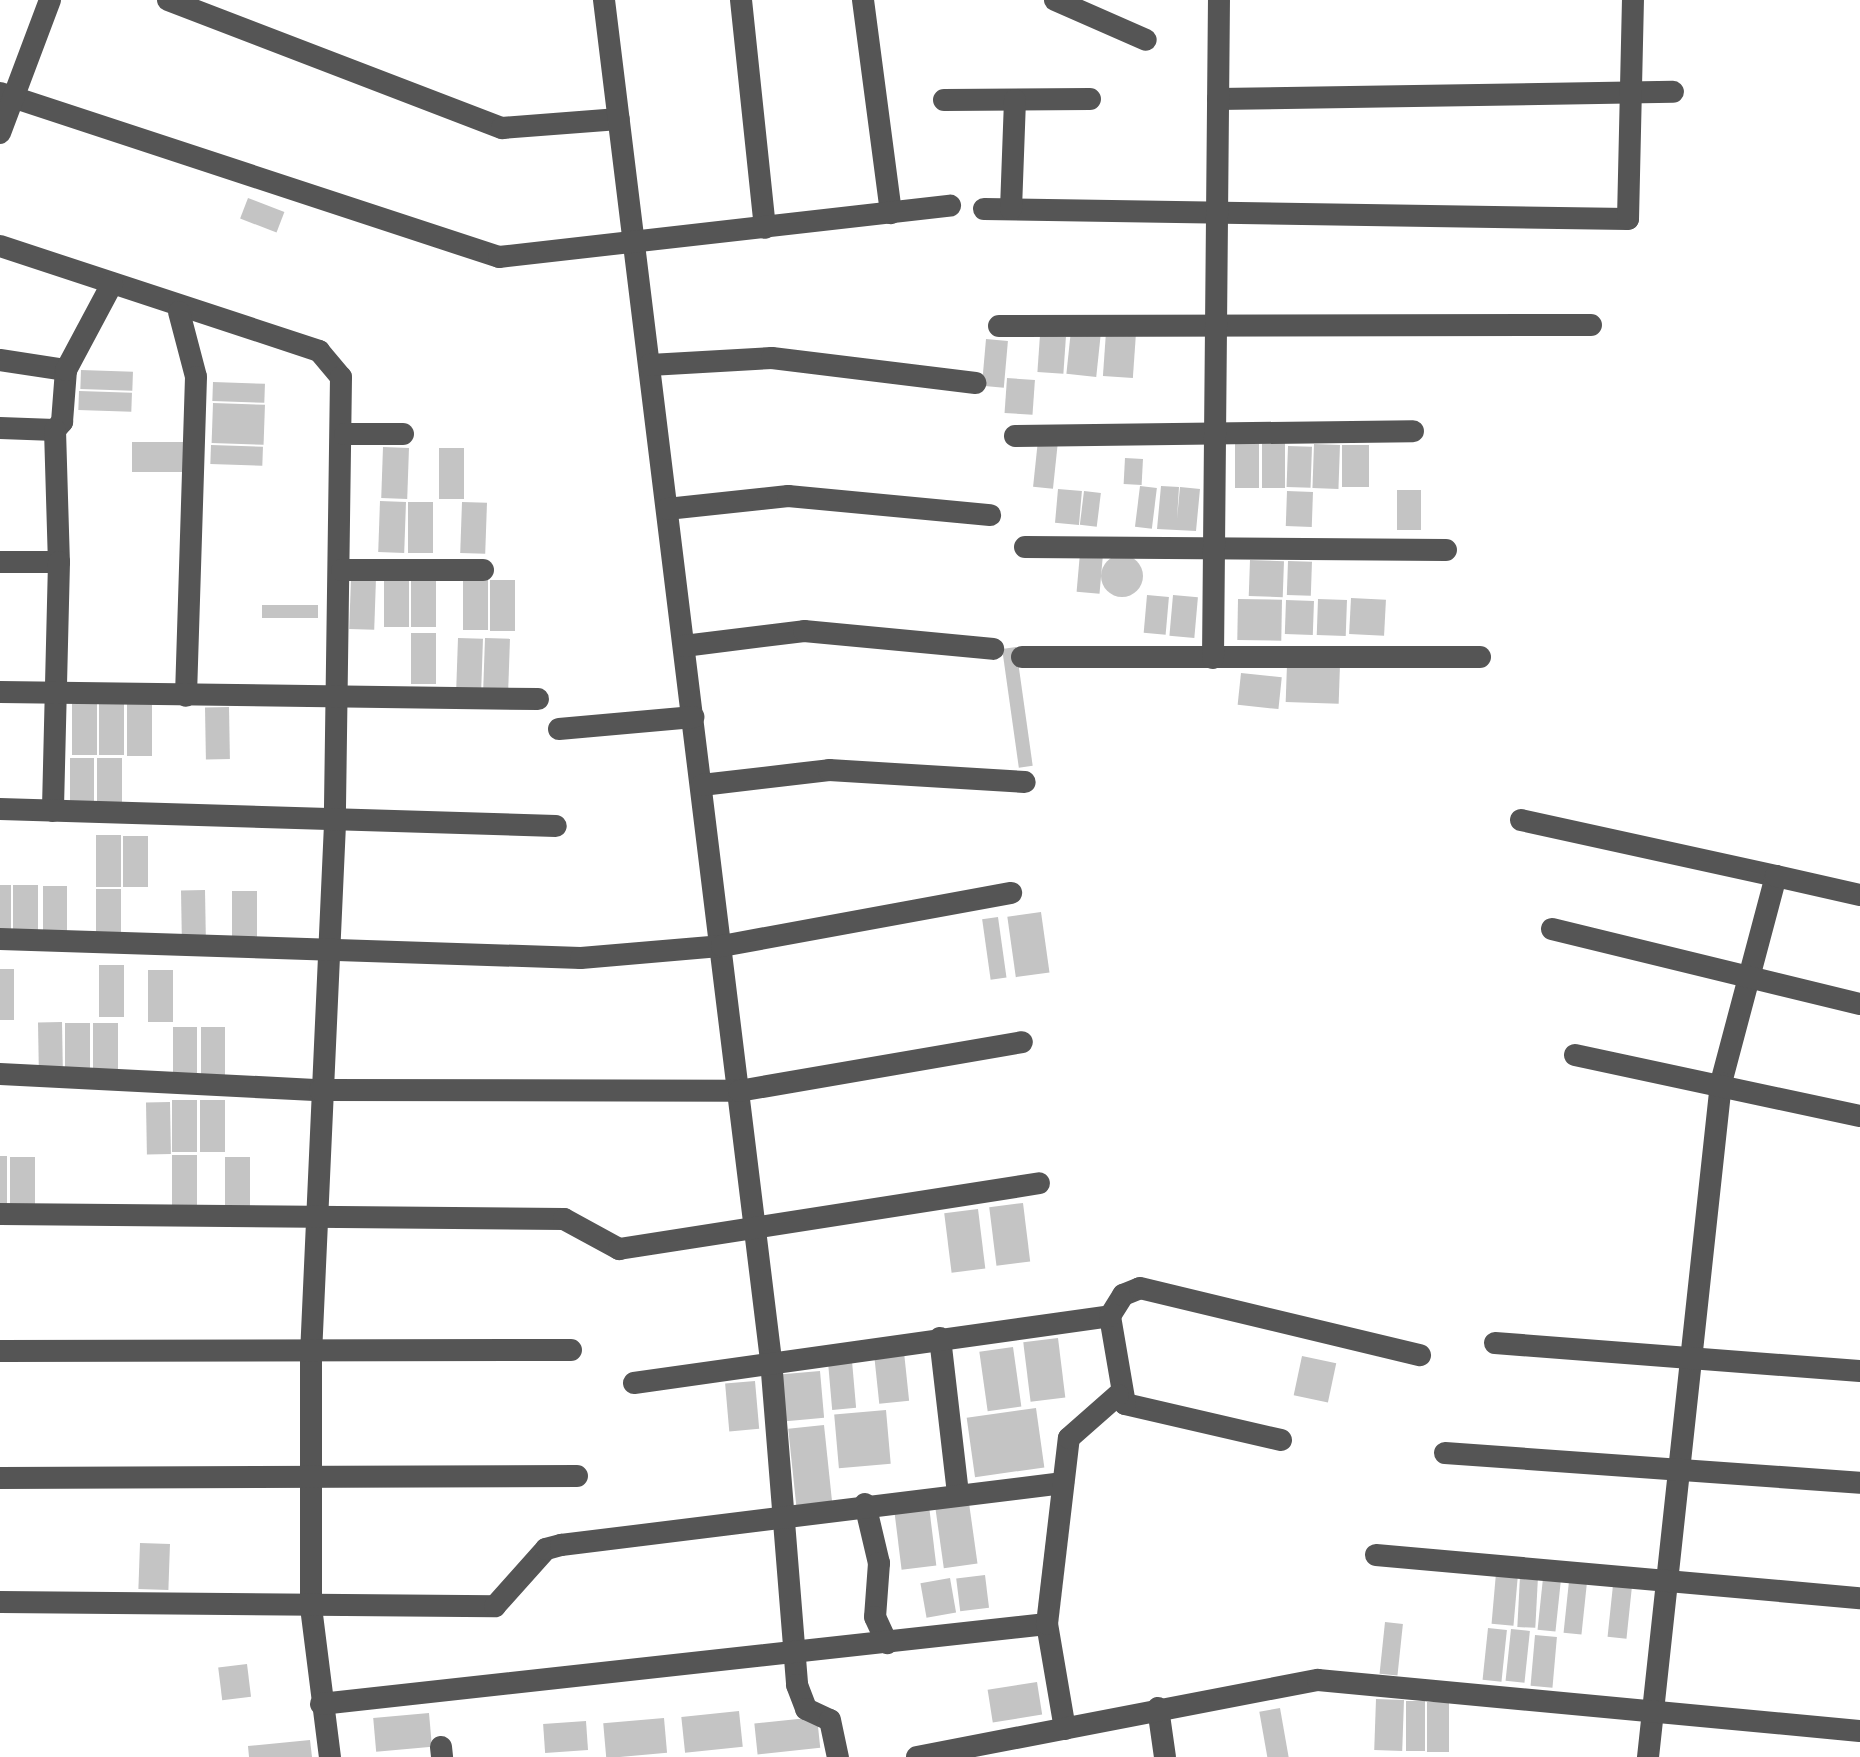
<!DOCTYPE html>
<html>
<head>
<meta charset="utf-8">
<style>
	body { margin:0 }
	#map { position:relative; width:1860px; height:1757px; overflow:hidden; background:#fff; font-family:Jost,sans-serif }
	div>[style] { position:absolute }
	.building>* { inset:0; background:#c4c4c4; transform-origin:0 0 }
	.round { border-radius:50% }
	.minor>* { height:22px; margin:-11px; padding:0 11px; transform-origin:11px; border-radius:11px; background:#555 }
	span { translate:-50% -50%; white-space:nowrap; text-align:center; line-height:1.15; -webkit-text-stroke:10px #fff; paint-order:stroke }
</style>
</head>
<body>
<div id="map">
	<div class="building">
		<i style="left:248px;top:198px;width:39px;height:22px;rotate:21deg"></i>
		<i style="left:1071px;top:330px;width:30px;height:44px;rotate:6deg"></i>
		<i style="left:1106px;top:332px;width:30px;height:44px;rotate:4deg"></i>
		<i style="left:1040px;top:335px;width:26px;height:37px;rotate:4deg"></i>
		<i style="left:986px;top:339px;width:22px;height:47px;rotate:5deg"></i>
		<i style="left:81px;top:370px;width:52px;height:19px;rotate:2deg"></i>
		<i style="left:1007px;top:378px;width:28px;height:35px;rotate:4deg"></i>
		<i style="left:213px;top:382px;width:52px;height:19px;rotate:2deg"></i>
		<i style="left:79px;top:391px;width:53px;height:19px;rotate:2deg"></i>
		<i style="left:213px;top:403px;width:52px;height:40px;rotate:2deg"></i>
		<i style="left:1038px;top:440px;width:20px;height:47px;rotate:6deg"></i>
		<i style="left:132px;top:442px;width:52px;height:30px"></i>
		<i style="left:1262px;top:442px;width:23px;height:46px"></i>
		<i style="left:1235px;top:443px;width:24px;height:45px"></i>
		<i style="left:1314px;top:444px;width:26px;height:44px;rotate:2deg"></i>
		<i style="left:211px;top:445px;width:52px;height:19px;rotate:2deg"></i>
		<i style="left:1342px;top:445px;width:27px;height:42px"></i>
		<i style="left:1288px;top:446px;width:24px;height:41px;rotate:2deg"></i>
		<i style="left:383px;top:447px;width:26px;height:51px;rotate:2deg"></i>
		<i style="left:439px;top:448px;width:25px;height:51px"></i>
		<i style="left:1125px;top:458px;width:18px;height:26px;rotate:3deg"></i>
		<i style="left:1140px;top:486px;width:17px;height:41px;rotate:7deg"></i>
		<i style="clip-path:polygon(1161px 486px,1179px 487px,1177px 519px,1180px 487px,1200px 489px,1196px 531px,1157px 529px)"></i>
		<i style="left:1058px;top:489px;width:24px;height:34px;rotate:5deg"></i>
		<i style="left:1397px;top:490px;width:24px;height:40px"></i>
		<i style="left:1084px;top:491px;width:17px;height:34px;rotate:7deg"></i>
		<i style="left:1287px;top:491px;width:26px;height:35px;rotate:2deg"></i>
		<i style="left:380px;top:501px;width:26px;height:51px;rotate:2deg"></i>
		<i style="left:408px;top:502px;width:25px;height:51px"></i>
		<i style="left:462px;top:502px;width:25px;height:51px;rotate:2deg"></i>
		<i style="left:1080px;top:553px;width:23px;height:39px;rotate:5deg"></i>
		<i class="round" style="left:1101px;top:555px;width:42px;height:42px"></i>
		<i style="left:1250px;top:560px;width:34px;height:36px;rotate:2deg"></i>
		<i style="left:1288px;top:561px;width:24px;height:34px;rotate:2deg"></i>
		<i style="left:384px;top:577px;width:25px;height:50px"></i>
		<i style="left:411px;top:577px;width:25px;height:50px"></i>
		<i style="left:351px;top:578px;width:25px;height:51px;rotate:2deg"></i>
		<i style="left:463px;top:580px;width:25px;height:50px"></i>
		<i style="left:490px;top:580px;width:25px;height:51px"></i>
		<i style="left:1147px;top:595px;width:22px;height:38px;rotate:5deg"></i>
		<i style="left:1173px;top:595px;width:25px;height:41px;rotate:5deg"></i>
		<i style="left:1351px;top:598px;width:35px;height:36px;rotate:3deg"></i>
		<i style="left:1238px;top:599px;width:44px;height:41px;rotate:1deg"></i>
		<i style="left:1318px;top:599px;width:29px;height:36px;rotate:2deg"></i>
		<i style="left:1286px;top:600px;width:28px;height:34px;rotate:2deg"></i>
		<i style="left:262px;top:605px;width:56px;height:13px"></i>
		<i style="left:411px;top:633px;width:25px;height:51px"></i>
		<i style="left:458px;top:638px;width:25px;height:51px;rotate:2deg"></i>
		<i style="left:485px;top:638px;width:25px;height:51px;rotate:2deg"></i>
		<i style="left:1016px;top:647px;width:120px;height:14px;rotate:82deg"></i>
		<i style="left:1287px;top:664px;width:53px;height:38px;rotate:2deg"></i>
		<i style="left:1241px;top:673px;width:41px;height:32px;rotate:6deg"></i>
		<i style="left:72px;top:703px;width:25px;height:52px"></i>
		<i style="left:99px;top:703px;width:25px;height:52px"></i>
		<i style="left:127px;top:704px;width:25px;height:52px"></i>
		<i style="left:229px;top:707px;width:52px;height:24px;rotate:89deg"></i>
		<i style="left:70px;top:758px;width:24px;height:51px"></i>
		<i style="left:97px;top:758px;width:25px;height:52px"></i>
		<i style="left:121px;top:835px;width:52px;height:25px;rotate:90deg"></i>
		<i style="left:123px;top:836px;width:25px;height:51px"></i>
		<i style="left:0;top:885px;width:11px;height:51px"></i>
		<i style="left:13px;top:885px;width:25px;height:52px"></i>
		<i style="left:43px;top:886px;width:24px;height:52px"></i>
		<i style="left:96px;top:889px;width:25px;height:52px"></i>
		<i style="left:205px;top:890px;width:52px;height:24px;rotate:89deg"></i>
		<i style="left:232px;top:891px;width:25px;height:51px"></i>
		<i style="left:1041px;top:912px;width:61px;height:34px;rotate:82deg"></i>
		<i style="left:998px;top:917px;width:61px;height:16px;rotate:82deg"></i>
		<i style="left:99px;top:965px;width:25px;height:52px"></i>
		<i style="left:0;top:969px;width:14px;height:51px"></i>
		<i style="left:148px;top:970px;width:25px;height:52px"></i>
		<i style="left:62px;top:1022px;width:52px;height:24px;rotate:89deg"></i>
		<i style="left:65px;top:1023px;width:25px;height:51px"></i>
		<i style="left:93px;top:1023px;width:25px;height:52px"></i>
		<i style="left:173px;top:1027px;width:24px;height:52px"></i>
		<i style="left:201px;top:1027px;width:24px;height:52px"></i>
		<i style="left:172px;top:1100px;width:25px;height:52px"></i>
		<i style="left:200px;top:1100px;width:25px;height:52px"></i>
		<i style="left:170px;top:1102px;width:52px;height:24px;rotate:89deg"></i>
		<i style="left:197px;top:1155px;width:52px;height:25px;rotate:90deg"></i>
		<i style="left:0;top:1156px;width:7px;height:52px"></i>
		<i style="left:10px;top:1157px;width:25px;height:51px"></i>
		<i style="left:225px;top:1157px;width:25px;height:51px"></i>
		<i style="left:1023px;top:1203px;width:59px;height:34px;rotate:83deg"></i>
		<i style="left:978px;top:1209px;width:60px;height:34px;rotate:83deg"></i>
		<i style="left:1058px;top:1338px;width:60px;height:35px;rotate:83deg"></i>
		<i style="left:1013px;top:1347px;width:60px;height:34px;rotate:82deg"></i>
		<i style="left:904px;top:1352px;width:49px;height:30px;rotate:84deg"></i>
		<i style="left:1302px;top:1356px;width:35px;height:40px;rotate:12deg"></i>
		<i style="left:852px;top:1361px;width:47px;height:24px;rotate:85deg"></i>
		<i style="left:820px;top:1371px;width:47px;height:38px;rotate:85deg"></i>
		<i style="left:755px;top:1381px;width:48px;height:30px;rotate:85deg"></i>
		<i style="left:1036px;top:1408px;width:60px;height:70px;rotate:82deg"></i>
		<i style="left:886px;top:1410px;width:54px;height:52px;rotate:85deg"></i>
		<i style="left:824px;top:1425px;width:77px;height:36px;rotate:84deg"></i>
		<i style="left:969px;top:1503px;width:61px;height:34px;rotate:82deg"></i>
		<i style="left:929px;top:1506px;width:60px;height:35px;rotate:83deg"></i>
		<i style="left:140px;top:1543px;width:30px;height:46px;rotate:2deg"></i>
		<i style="left:1496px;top:1573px;width:22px;height:51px;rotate:5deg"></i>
		<i style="left:985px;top:1575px;width:33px;height:29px;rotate:83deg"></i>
		<i style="left:1520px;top:1576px;width:18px;height:51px;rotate:3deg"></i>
		<i style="left:950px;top:1578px;width:35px;height:30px;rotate:80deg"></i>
		<i style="left:1543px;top:1578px;width:18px;height:52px;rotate:6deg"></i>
		<i style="left:1569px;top:1581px;width:18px;height:52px;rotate:6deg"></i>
		<i style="left:1613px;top:1585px;width:19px;height:52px;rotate:6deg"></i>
		<i style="left:1385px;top:1622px;width:18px;height:52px;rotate:6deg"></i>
		<i style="left:1488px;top:1628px;width:19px;height:52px;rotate:6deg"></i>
		<i style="left:1511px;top:1629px;width:19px;height:52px;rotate:6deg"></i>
		<i style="left:1535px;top:1635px;width:22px;height:51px;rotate:5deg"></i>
		<i style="left:247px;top:1664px;width:33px;height:29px;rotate:83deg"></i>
		<i style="left:1037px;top:1682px;width:33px;height:50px;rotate:81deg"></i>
		<i style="left:1376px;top:1699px;width:28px;height:51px;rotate:2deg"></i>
		<i style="left:1406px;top:1701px;width:19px;height:50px"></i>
		<i style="left:1427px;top:1702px;width:22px;height:50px"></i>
		<i style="left:1280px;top:1708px;width:50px;height:21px;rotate:80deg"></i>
		<i style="left:739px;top:1711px;width:36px;height:58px;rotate:84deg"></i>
		<i style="left:429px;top:1713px;width:34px;height:56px;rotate:85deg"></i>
		<i style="left:817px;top:1717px;width:31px;height:63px;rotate:84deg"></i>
		<i style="left:664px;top:1718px;width:35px;height:61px;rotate:85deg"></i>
		<i style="left:586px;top:1721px;width:29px;height:43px;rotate:86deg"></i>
		<i style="clip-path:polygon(310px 1740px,312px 1757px,249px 1757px,248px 1746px)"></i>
	</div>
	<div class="minor">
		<i style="left:168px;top:0;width:358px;rotate:21deg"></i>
		<i style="left:502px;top:128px;width:117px;rotate:-4.4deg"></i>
		<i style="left:604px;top:0;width:1370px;rotate:83deg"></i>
		<i style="left:771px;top:1360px;width:326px;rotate:85.4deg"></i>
		<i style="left:797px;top:1685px;width:26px;rotate:69deg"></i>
		<i style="left:806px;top:1709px;width:26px;rotate:25deg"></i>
		<i style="left:830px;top:1720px;width:38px;rotate:78deg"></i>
		<i style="left:741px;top:0;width:229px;rotate:84deg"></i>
		<i style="left:863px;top:0;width:215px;rotate:82.5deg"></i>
		<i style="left:1055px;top:0;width:99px;rotate:23.7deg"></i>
		<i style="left:0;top:93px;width:525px;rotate:18.19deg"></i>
		<i style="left:499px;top:257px;width:454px;rotate:-6.5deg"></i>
		<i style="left:1218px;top:99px;width:455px;rotate:-0.9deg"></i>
		<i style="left:944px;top:100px;width:146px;rotate:-0.4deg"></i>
		<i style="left:0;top:133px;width:142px;rotate:-69.4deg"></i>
		<i style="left:984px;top:209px;width:644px;rotate:0.89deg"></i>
		<i style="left:1628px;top:219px;width:219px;rotate:-88.7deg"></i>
		<i style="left:1011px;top:209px;width:109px;rotate:-87.9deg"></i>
		<i style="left:0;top:246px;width:336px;rotate:18.2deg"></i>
		<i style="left:319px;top:351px;width:34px;rotate:50deg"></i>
		<i style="left:341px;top:377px;width:447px;rotate:90.8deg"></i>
		<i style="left:335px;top:824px;width:531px;rotate:92.59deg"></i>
		<i style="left:311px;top:1354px;width:253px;rotate:90deg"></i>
		<i style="left:311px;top:1607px;width:151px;rotate:82.8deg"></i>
		<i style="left:179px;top:312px;width:67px;rotate:75.3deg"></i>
		<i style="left:196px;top:377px;width:319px;rotate:91.8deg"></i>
		<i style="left:999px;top:326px;width:592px;rotate:-0.1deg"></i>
		<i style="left:0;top:360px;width:67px;rotate:8.6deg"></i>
		<i style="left:650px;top:365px;width:122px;rotate:-3.3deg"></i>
		<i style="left:772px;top:358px;width:205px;rotate:7deg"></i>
		<i style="left:0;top:428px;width:55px;rotate:2.1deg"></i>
		<i style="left:55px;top:430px;width:11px;rotate:-49deg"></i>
		<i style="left:62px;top:422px;width:52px;rotate:-85.6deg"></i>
		<i style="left:66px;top:370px;width:98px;rotate:-61.9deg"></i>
		<i style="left:55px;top:430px;width:132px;rotate:88.3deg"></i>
		<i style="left:345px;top:434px;width:58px"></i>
		<i style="left:1015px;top:436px;width:398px;rotate:-0.7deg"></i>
		<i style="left:667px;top:509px;width:122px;rotate:-6.1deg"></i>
		<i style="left:788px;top:496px;width:203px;rotate:5.4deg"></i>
		<i style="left:1025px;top:547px;width:421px;rotate:0.4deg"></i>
		<i style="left:0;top:562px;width:59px"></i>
		<i style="left:59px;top:562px;width:249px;rotate:91.4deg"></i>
		<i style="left:342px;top:570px;width:141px"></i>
		<i style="left:684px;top:646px;width:121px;rotate:-7.1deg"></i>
		<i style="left:804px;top:631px;width:190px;rotate:5.4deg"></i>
		<i style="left:1022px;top:657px;width:458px"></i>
		<i style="left:1213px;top:658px;width:658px;rotate:-89.48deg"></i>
		<i style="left:0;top:692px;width:538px;rotate:0.75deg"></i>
		<i style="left:559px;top:729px;width:135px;rotate:-5.1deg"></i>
		<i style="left:702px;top:785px;width:128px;rotate:-6.7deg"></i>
		<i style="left:829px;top:770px;width:196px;rotate:3.5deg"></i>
		<i style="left:0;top:809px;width:556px;rotate:1.75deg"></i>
		<i style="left:1521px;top:820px;width:261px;rotate:12.4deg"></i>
		<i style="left:1776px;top:876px;width:214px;rotate:104.9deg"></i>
		<i style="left:1721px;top:1083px;width:678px;rotate:96.18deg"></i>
		<i style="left:1776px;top:876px;width:86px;rotate:12.7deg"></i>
		<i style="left:1552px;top:929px;width:317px;rotate:13.7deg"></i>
		<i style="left:0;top:939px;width:581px;rotate:1.87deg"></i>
		<i style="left:581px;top:958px;width:142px;rotate:-4.9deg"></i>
		<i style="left:722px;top:946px;width:294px;rotate:-10.4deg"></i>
		<i style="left:1575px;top:1055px;width:291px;rotate:12.1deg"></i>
		<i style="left:0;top:1074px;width:320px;rotate:2.9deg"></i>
		<i style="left:320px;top:1090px;width:419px;rotate:0.1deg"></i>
		<i style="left:739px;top:1091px;width:287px;rotate:-9.8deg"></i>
		<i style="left:0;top:1214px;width:564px;rotate:0.51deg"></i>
		<i style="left:564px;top:1219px;width:63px;rotate:28.6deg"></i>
		<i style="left:619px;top:1249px;width:425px;rotate:-8.9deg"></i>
		<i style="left:940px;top:1338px;width:157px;rotate:83.4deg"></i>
		<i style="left:1495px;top:1343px;width:366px;rotate:4.4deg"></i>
		<i style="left:0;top:1351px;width:571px;rotate:-0.1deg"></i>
		<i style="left:634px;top:1383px;width:481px;rotate:-8deg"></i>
		<i style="left:1281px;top:1440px;width:160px;rotate:-167deg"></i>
		<i style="left:1125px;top:1404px;width:89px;rotate:-99.7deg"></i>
		<i style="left:1110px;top:1316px;width:25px;rotate:-58deg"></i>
		<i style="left:1123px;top:1295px;width:18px;rotate:-22deg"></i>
		<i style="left:1140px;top:1288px;width:288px;rotate:13.5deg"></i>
		<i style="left:1445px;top:1453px;width:416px;rotate:4.1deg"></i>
		<i style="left:0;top:1478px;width:577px;rotate:-0.2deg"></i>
		<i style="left:865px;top:1504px;width:61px;rotate:76.7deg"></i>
		<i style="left:879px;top:1563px;width:54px;rotate:94.2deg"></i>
		<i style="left:875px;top:1617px;width:29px;rotate:65deg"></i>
		<i style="left:1376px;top:1555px;width:486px;rotate:5.1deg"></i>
		<i style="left:0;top:1602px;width:495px;rotate:0.5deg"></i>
		<i style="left:495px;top:1606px;width:76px;rotate:-48.2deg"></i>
		<i style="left:546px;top:1549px;width:16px;rotate:-15deg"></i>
		<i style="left:561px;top:1545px;width:506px;rotate:-7.04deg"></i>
		<i style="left:321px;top:1704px;width:730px;rotate:-6.29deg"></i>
		<i style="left:1158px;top:1708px;width:49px;rotate:81.9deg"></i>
		<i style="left:1065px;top:1729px;width:107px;rotate:-99.7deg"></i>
		<i style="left:1047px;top:1624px;width:187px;rotate:-83.3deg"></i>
		<i style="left:1069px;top:1438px;width:65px;rotate:-41.3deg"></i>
		<i style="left:441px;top:1747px;width:10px;rotate:84deg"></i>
		<i style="left:917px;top:1757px;width:408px;rotate:-10.9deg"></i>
		<i style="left:1318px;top:1680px;width:544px;rotate:5.38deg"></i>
	</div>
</div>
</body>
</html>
